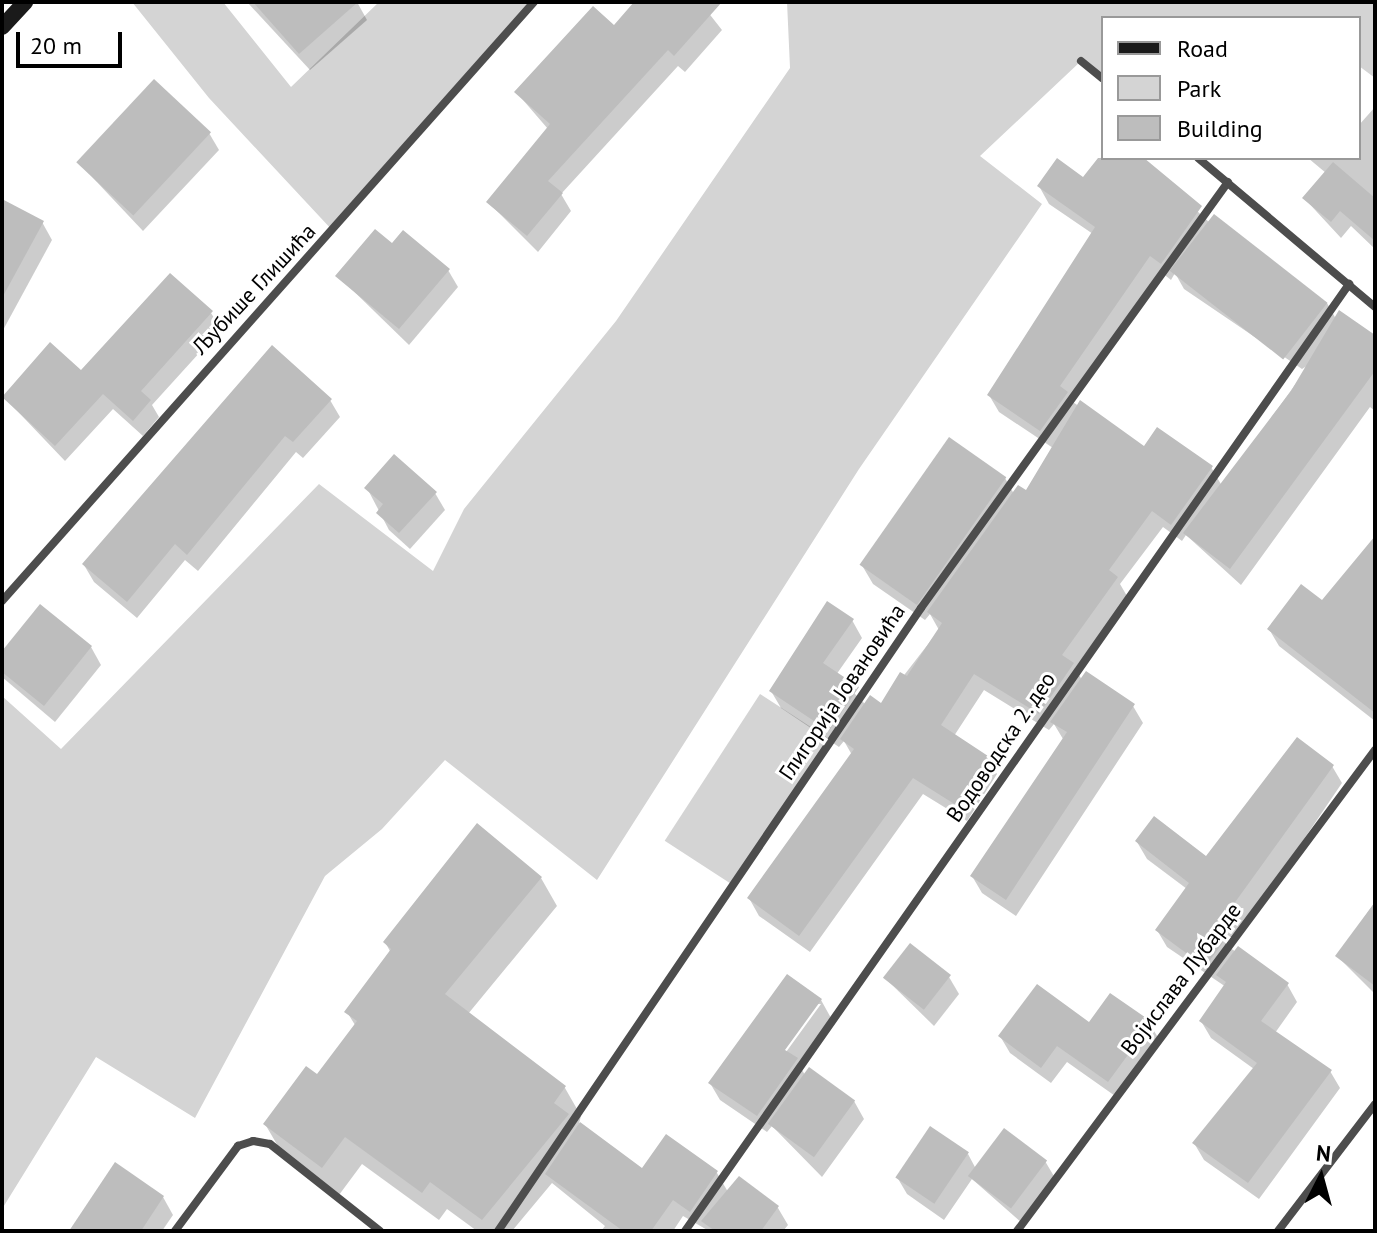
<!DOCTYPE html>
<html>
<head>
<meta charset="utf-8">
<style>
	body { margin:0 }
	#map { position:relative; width:1377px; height:1233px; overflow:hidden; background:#fff; font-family:"PT Sans",sans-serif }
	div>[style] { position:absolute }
	.green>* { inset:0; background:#d4d4d4; transform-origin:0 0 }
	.shadow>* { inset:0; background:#0003 }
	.building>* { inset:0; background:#bdbdbd; transform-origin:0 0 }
	.street>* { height:8px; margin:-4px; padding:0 4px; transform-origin:4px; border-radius:4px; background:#4d4d4d }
	.secondary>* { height:16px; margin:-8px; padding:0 8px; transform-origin:8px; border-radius:8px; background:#1a1a1a }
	span { translate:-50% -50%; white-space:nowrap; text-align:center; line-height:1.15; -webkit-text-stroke:6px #fff; paint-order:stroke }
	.street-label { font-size:22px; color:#000 }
	.frame { position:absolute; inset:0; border:4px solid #000; pointer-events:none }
	.legend { position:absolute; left:1101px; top:16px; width:260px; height:144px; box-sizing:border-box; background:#fff; border:2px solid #999; margin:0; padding:10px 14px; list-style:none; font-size:24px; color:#000 }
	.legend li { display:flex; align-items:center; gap:16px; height:40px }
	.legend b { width:40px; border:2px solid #999 }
	.north { position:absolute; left:1281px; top:1137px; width:80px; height:80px; -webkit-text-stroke:6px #fff; paint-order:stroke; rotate:6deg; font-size:22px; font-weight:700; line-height:32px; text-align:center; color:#000 }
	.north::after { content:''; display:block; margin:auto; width:28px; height:36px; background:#000; clip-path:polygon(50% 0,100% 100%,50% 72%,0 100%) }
	.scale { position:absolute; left:16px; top:32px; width:106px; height:36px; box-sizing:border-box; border:4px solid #000; border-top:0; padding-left:10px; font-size:24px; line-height:28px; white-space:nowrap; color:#000; -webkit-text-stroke:6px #fff; paint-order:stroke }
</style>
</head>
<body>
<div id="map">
	<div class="green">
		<i style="clip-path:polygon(132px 2px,223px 2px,291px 87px,379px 2px,533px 2px,333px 231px,209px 98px)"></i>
		<i style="clip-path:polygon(787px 2px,1375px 2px,1375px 78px,1359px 66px,1359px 18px,1103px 18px,1103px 79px,1081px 61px,980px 156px,1042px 204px,859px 469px,597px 880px,445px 760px,382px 829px,325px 876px,195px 1118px,96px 1057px,2px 1209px,2px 696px,61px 749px,319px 484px,433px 571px,464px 509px,616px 321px,790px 68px)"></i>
		<i style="left:760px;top:694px;width:84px;height:175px;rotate:33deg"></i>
	</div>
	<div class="shadow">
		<i style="clip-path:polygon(247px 2px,357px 2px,367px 20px,310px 70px)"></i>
		<i style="clip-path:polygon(637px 2px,700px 2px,722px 30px,685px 72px,678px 66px,561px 194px,571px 211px,538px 252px,488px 202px,548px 129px,517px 93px,614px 27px)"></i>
		<i style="clip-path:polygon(1375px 107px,1375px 249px,1351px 226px,1341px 238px,1304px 198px,1326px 173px,1308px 158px,1359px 158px,1359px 125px)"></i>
		<i style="clip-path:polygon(209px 133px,219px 150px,143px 231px,78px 162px)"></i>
		<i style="clip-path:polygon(evenodd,1103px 155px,1140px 158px,1210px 223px,1327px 303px,1336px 319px,1375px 338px,1375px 411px,1370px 407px,1241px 585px,1186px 535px,1182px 541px,1163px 527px,1120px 584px,1127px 596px,1075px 668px,1082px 680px,1133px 706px,1143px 723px,1016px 916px,982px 893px,972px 876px,1063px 739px,1054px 724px,1049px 730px,984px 690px,954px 736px,987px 757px,997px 774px,967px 821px,923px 794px,810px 952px,759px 916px,749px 898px,852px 755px,844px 741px,839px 747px,781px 708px,771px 691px,852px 620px,862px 638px,836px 675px,866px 705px,881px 705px,939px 630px,930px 614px,925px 620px,873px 584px,863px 567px,1005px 478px,1014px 494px,1026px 493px,1053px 448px,999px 412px,989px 395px,1093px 234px,1049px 204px,1039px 186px,1083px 180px,1103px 155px,1161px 272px,1171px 280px,1175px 273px,1184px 289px,1302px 369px,1310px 364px,1222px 486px,1211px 467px,1145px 448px,1071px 401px,1161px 272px)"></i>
		<i style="clip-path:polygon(2px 201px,42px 222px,52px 240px,2px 332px)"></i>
		<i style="clip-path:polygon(448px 270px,458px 287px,409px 345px,338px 276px)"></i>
		<i style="clip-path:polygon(211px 313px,221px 329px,152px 405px,159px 417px,143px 436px,113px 409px,65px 461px,3px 396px,81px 373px)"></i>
		<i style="clip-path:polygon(330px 400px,340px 417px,303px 458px,296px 452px,198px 571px,185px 560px,137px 618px,94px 582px,84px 565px)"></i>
		<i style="clip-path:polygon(367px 488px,435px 493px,445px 510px,410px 549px,389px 530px)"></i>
		<i style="clip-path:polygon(1375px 540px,1375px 721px,1279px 646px,1269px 629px,1322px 603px)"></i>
		<i style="clip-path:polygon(91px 647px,101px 665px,55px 722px,2px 677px,2px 655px)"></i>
		<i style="clip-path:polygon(1332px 766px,1342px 783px,1230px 948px,1287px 984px,1297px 1002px,1275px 1033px,1330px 1071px,1340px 1088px,1259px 1199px,1204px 1160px,1194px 1143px,1254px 1069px,1211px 1038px,1201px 1021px,1226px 987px,1167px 947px,1157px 930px,1187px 889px,1147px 859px,1137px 842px,1206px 859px)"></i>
		<i style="clip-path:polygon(541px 878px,557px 906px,468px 1014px,565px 1088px,581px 1116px,577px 1131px,643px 1171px,717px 1173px,728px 1192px,739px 1179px,778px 1208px,788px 1225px,783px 1231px,709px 1231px,683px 1216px,673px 1231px,601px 1231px,605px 1226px,552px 1183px,512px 1231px,477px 1231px,447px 1209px,439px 1220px,362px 1164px,339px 1195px,282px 1153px,265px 1124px,318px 1077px,355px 1025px,347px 1012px,391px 953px,385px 942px)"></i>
		<i style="clip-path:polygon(1375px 902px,1375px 994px,1337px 956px)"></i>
		<i style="clip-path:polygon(949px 977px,959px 994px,934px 1026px,885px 978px)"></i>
		<i style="clip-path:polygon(evenodd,821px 1000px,831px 1018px,798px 1063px,805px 1075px,854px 1101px,864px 1119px,822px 1177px,772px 1126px,767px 1132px,720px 1100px,710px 1083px,821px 1000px,816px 1004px,821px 1004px,781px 1059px,778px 1056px,816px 1004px)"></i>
		<i style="clip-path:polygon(1150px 1024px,1160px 1041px,1118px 1098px,1067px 1062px,1051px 1083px,1010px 1053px,1000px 1036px)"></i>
		<i style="clip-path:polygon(968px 1154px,976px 1169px,1045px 1161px,1055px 1178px,1022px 1223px,972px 1179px,944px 1220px,907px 1194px,897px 1177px)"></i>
		<i style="clip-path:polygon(163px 1197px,173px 1215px,162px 1231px,81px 1231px)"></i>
	</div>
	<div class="building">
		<i style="clip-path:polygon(253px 2px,358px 2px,299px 54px)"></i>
		<i style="clip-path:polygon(634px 2px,722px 2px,674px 56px,668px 50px,548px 181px,563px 193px,527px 236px,486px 202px,550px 124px,514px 92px,593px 6px,614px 25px)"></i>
		<i style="left:154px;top:79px;width:78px;height:114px;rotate:43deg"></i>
		<i style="clip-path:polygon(1057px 158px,1083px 177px,1098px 158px,1144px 158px,1202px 206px,1161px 264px,1150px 256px,1060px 386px,1068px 392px,1040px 431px,987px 395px,1095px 227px,1037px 186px)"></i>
		<i style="clip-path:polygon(1333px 162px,1375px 198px,1375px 241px,1340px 211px,1331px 222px,1302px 198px)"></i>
		<i style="clip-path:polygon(2px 199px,44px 221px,2px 298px)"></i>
		<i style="left:1214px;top:214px;width:144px;height:72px;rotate:38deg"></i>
		<i style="clip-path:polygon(375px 229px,392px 243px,403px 230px,450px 269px,399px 329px,335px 276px)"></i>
		<i style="clip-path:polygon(170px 273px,213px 311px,141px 391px,151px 400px,133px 421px,103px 394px,55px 446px,2px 397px,50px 342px,81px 370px)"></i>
		<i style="clip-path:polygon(1339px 310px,1375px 335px,1375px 371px,1230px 569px,1183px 533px,1291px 391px)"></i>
		<i style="clip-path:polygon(272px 345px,332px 399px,293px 442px,285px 436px,187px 555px,175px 544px,127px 602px,82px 564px)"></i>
		<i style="clip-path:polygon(1080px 400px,1144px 446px,1157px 427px,1213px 466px,1171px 525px,1152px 511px,1109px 570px,1118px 577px,1062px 655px,1074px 663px,1039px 714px,974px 674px,941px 725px,988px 756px,956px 805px,913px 778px,799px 936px,747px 898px,854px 749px,840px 739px,870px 695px,881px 703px,900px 672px,907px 676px,942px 623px,927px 612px,1018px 485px,1026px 490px)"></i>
		<i style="left:949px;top:437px;width:70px;height:156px;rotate:35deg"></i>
		<i style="clip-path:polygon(394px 454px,437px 492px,399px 533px,376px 513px,383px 504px,364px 488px)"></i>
		<i style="clip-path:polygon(1375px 536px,1375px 713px,1267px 629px,1301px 584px,1322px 600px)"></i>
		<i style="clip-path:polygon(827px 601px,854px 619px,823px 663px,859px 687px,829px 731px,769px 691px)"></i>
		<i style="clip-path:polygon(40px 604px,92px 646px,44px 706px,2px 672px,2px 651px)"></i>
		<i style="clip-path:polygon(1086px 671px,1135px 704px,1006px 900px,970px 876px,1067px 732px,1050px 722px)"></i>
		<i style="clip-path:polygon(1297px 737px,1334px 765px,1228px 912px,1220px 932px,1227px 937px,1205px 967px,1155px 930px,1189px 883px,1135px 841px,1154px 816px,1206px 856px)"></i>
		<i style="clip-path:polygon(477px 823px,542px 877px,445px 994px,566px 1086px,554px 1103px,569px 1114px,482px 1220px,430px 1182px,422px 1193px,345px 1137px,322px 1168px,263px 1124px,306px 1066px,317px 1074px,357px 1021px,344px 1012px,391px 949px,383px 942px)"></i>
		<i style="clip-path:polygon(1375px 902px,1375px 986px,1335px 956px)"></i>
		<i style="left:910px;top:943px;width:52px;height:44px;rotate:38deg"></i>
		<i style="clip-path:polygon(1238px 946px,1289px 983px,1261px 1021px,1332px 1070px,1248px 1183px,1192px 1143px,1257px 1063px,1199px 1021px,1226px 982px,1216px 975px)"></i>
		<i style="clip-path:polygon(787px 974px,822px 999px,785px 1050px,798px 1058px,757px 1116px,708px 1083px)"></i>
		<i style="clip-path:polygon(1037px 984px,1089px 1022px,1110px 993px,1152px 1022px,1108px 1082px,1057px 1046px,1041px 1068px,998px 1036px)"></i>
		<i style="left:809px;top:1067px;width:57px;height:70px;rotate:36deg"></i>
		<i style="clip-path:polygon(580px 1122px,642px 1168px,666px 1134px,718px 1171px,690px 1212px,673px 1200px,651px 1231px,623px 1231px,545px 1174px)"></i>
		<i style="left:930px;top:1126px;width:47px;height:62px;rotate:34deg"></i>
		<i style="left:1004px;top:1128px;width:54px;height:60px;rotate:37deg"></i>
		<i style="clip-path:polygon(115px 1162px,164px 1196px,141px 1231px,69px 1231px)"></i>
		<i style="clip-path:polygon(739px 1176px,779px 1206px,761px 1231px,715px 1231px,701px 1221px)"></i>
	</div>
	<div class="street">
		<i style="left:1081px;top:61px;width:28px;rotate:39deg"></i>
		<i style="left:1198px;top:158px;width:231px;rotate:40.1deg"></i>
		<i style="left:2px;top:601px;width:801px;rotate:-48.39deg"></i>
		<i style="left:175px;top:1231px;width:106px;rotate:-53.5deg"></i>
		<i style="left:238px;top:1146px;width:16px;rotate:-18deg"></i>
		<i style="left:253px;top:1141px;width:17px;rotate:10deg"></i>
		<i style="left:270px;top:1144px;width:140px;rotate:38.3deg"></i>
		<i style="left:498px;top:1231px;width:753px;rotate:-55.82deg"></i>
		<i style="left:921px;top:608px;width:525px;rotate:-54.22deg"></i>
		<i style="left:685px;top:1231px;width:1157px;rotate:-54.96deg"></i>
		<i style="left:1017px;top:1231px;width:600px;rotate:-53.34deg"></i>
		<i style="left:1278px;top:1231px;width:160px;rotate:-52.6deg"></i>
	</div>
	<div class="secondary">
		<i style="left:2px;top:27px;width:34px;rotate:-47deg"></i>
	</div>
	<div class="street-label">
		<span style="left:254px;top:289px;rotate:-47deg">Љубише Глишића</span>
		<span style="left:842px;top:692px;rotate:-56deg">Глигорија Јовановића</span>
		<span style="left:1001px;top:747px;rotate:-56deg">Водоводска 2. део</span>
		<span style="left:1181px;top:979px;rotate:-53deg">Војислава Лубарде</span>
	</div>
	<div class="frame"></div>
	<ul class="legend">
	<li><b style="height:10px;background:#1a1a1a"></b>Road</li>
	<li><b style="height:22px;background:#d4d4d4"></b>Park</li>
	<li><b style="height:22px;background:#bdbdbd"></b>Building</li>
	</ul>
	<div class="north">N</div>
	<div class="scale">20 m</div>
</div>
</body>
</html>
